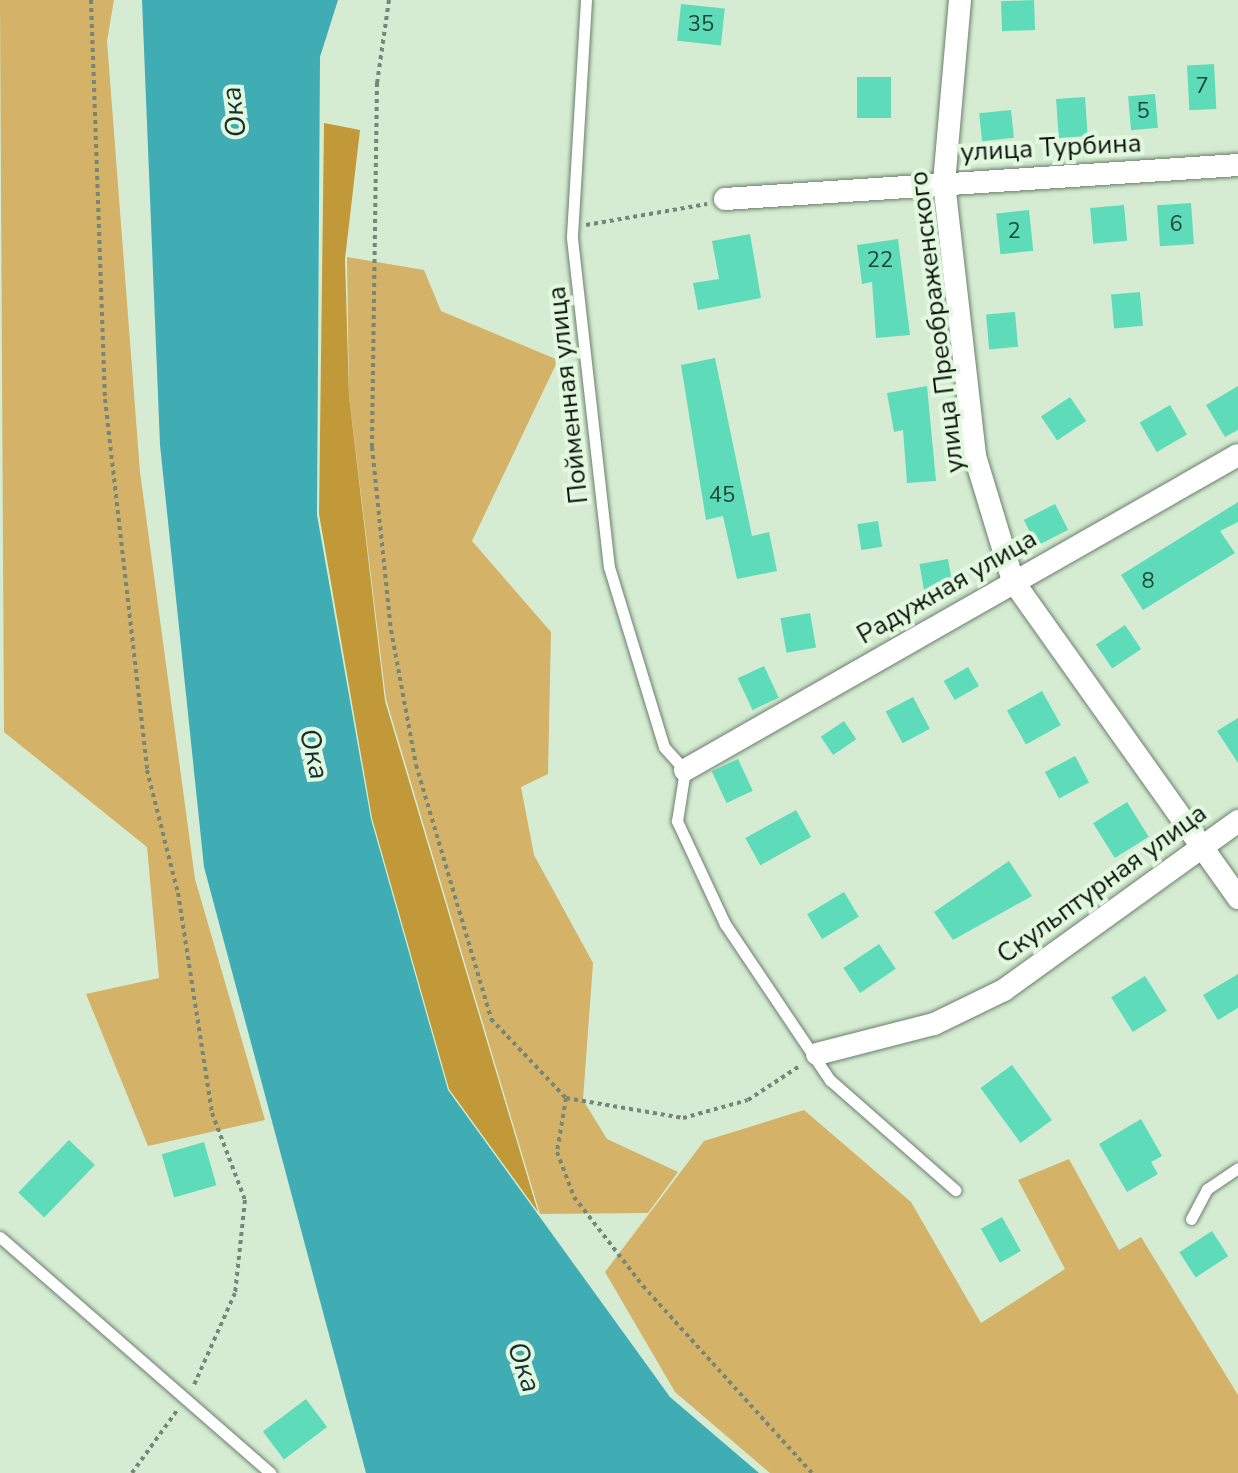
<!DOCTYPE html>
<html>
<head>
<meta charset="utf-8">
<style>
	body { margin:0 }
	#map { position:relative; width:1238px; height:1473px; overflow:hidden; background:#d5ecd3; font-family:"Nunito Sans",sans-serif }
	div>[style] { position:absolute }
	.green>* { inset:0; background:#d4b267 }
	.forest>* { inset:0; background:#c29938 }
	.water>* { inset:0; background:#40adb5 }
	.building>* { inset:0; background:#5edcba; transform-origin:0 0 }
	.path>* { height:4px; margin-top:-2px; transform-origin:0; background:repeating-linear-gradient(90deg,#778776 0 4px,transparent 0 8px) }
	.roads { filter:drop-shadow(0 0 2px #6b806a) drop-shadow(0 0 2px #6b806a) }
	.service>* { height:11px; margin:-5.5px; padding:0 5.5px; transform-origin:5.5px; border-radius:5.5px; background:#fff }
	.minor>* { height:22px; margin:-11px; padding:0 11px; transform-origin:11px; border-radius:11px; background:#fff }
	span { translate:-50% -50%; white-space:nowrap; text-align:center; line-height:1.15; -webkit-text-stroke:8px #e2f9e0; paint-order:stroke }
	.number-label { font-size:22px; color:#204638 }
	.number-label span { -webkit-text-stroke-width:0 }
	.street-label { font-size:26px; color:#0c140c }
	.water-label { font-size:28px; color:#172f31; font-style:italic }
</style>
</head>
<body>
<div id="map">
	<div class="green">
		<i style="clip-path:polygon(0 0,114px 0,107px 41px,140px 472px,195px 879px,265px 1120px,148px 1146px,86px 994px,159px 978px,147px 847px,4px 732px)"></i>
		<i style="clip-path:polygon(347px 257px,424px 270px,441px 311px,558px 360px,472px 541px,551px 632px,548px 774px,521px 787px,534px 855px,593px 963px,583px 1100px,607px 1139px,678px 1172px,648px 1213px,540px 1214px,386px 699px,349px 396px)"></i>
		<i style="clip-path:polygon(804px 1110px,911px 1202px,981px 1323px,1065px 1269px,1018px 1180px,1069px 1159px,1119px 1250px,1141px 1237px,1238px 1395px,1238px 1473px,770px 1473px,675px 1392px,605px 1272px,704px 1141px)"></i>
	</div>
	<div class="forest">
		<i style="clip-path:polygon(324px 123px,360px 130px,345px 259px,349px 396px,385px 701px,538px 1212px,449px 1089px,372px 818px,319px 514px)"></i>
	</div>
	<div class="water">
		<i style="clip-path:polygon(142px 0,338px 0,320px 57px,317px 515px,371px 819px,448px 1090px,670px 1397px,759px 1473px,366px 1473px,204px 867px,160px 445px)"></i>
	</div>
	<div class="building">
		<i style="left:1034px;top:0;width:30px;height:33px;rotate:88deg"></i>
		<i style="left:681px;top:4px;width:44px;height:37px;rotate:6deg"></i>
		<i style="left:1214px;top:64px;width:45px;height:27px;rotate:87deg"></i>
		<i style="left:857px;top:77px;width:34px;height:41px"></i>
		<i style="left:1155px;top:94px;width:34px;height:27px;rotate:85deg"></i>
		<i style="left:1085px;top:97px;width:39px;height:29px;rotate:86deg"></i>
		<i style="left:1011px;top:110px;width:28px;height:32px;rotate:84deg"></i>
		<i style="left:1191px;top:203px;width:41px;height:34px;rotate:86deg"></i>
		<i style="left:1124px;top:205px;width:36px;height:34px;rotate:85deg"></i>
		<i style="left:1029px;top:210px;width:41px;height:33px;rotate:84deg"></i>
		<i style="clip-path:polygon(750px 234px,761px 298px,698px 310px,693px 283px,719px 279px,712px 241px)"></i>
		<i style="clip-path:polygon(898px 239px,910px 335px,876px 338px,872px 282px,862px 284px,857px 245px)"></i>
		<i style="left:1140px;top:292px;width:34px;height:29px;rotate:85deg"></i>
		<i style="left:1015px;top:312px;width:35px;height:29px;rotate:85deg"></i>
		<i style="clip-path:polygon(715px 358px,752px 536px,769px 532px,777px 571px,737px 579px,723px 516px,706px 520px,681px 365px)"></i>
		<i style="clip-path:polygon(927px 386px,936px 481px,907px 483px,903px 430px,894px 432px,887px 393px)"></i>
		<i style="clip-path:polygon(1238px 386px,1238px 430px,1225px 437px,1206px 405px)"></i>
		<i style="left:1070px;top:397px;width:29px;height:35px;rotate:56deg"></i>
		<i style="left:1170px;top:405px;width:34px;height:35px;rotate:60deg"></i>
		<i style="clip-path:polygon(1238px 502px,1238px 522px,1220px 531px,1235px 553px,1143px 610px,1121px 575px)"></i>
		<i style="left:1055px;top:504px;width:29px;height:35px;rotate:63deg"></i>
		<i style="left:878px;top:521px;width:26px;height:21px;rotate:81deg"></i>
		<i style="left:948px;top:559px;width:35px;height:29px;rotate:80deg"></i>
		<i style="left:810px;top:613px;width:35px;height:30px;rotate:80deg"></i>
		<i style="left:1125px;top:625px;width:29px;height:35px;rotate:56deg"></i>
		<i style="left:764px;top:666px;width:35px;height:29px;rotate:65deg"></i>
		<i style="left:968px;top:667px;width:22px;height:28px;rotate:60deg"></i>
		<i style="left:1042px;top:691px;width:39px;height:40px;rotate:61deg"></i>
		<i style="left:913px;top:697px;width:36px;height:31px;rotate:62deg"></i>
		<i style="clip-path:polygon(1238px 718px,1238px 763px,1217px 731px)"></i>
		<i style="left:844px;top:721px;width:22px;height:28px;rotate:56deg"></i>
		<i style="left:1075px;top:756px;width:30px;height:34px;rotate:62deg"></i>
		<i style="left:738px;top:759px;width:35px;height:29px;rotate:65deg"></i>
		<i style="left:1127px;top:802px;width:41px;height:40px;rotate:58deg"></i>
		<i style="left:796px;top:810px;width:31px;height:58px;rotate:61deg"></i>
		<i style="clip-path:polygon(1009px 861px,1032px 896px,953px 940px,934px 912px)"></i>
		<i style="left:844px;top:892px;width:29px;height:43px;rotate:59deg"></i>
		<i style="left:879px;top:944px;width:30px;height:43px;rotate:56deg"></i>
		<i style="clip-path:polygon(1238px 974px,1238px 1008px,1218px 1020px,1203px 995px)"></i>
		<i style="left:1145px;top:976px;width:41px;height:40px;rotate:58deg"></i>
		<i style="left:1012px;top:1065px;width:68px;height:39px;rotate:54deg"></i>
		<i style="clip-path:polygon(1141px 1119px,1162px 1156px,1151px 1162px,1158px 1174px,1127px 1192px,1099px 1144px)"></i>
		<i style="left:69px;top:1140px;width:36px;height:73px;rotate:44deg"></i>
		<i style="left:204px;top:1142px;width:45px;height:44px;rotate:74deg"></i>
		<i style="left:1002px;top:1217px;width:39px;height:24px;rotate:61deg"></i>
		<i style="left:1212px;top:1231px;width:30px;height:39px;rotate:57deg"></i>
		<i style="left:306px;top:1399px;width:35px;height:54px;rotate:53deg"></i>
	</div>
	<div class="path">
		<i style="left:91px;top:0;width:399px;rotate:88deg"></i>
		<i style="left:105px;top:399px;width:373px;rotate:83.5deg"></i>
		<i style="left:147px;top:770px;width:127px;rotate:75.9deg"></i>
		<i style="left:178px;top:893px;width:223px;rotate:81.2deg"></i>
		<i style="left:212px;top:1113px;width:93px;rotate:69.2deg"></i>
		<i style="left:245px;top:1200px;width:94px;rotate:96.1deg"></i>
		<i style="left:235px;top:1293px;width:101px;rotate:114deg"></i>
		<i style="left:389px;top:0;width:84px;rotate:98.2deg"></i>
		<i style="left:377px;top:83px;width:364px;rotate:90.8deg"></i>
		<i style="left:372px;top:447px;width:184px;rotate:84.1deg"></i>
		<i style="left:391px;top:630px;width:137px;rotate:79.5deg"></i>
		<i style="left:416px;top:765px;width:265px;rotate:73.5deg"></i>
		<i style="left:491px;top:1019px;width:109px;rotate:46.5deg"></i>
		<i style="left:566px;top:1098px;width:119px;rotate:9.7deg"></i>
		<i style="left:683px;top:1118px;width:67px;rotate:-15.5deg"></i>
		<i style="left:748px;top:1100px;width:64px;rotate:-33.4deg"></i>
		<i style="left:586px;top:225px;width:123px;rotate:-9.8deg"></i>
		<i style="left:566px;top:1098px;width:55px;rotate:99.5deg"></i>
		<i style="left:557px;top:1152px;width:48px;rotate:69.3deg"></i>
		<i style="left:574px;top:1197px;width:113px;rotate:52.2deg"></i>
		<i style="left:643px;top:1286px;width:252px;rotate:47.9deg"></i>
		<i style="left:132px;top:1473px;width:79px;rotate:-54.3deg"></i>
	</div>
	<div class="roads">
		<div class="service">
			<i style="left:586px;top:0;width:238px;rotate:93.4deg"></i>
			<i style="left:572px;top:238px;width:331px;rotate:83.6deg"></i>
			<i style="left:609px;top:567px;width:188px;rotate:73deg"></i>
			<i style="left:664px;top:747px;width:31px;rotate:48deg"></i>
			<i style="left:685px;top:770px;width:52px;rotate:98.9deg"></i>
			<i style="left:677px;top:821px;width:114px;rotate:65deg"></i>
			<i style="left:725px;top:924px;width:188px;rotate:56.1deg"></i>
			<i style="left:830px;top:1080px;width:167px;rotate:41.3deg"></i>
			<i style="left:1191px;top:1219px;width:34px;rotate:-62deg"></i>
			<i style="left:1207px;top:1189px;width:37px;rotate:-34deg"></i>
			<i style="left:0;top:1237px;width:359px;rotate:41.1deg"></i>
		</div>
		<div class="minor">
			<i style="left:960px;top:0;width:184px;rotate:95deg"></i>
			<i style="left:944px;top:183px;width:275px;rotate:83.5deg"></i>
			<i style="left:975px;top:456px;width:131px;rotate:73.1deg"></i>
			<i style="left:1013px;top:581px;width:389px;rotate:54.6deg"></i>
			<i style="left:725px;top:199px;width:514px;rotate:-3.79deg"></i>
			<i style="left:685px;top:770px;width:636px;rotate:-29.67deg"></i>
			<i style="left:817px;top:1054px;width:121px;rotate:-14.4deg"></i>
			<i style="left:934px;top:1024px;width:78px;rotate:-25.9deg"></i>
			<i style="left:1004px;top:990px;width:289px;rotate:-35.8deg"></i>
		</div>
	</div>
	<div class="number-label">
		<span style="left:701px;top:25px">35</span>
		<span style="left:1202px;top:87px">7</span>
		<span style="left:1143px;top:112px">5</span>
		<span style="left:1176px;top:225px">6</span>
		<span style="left:1014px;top:232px">2</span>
		<span style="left:880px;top:261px">22</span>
		<span style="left:722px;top:496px">45</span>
		<span style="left:1148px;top:582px">8</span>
	</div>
	<div class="street-label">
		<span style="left:1051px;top:148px;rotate:-3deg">улица Турбина</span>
		<span style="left:937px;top:322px;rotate:-97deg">улица Преображенского</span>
		<span style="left:568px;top:395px;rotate:-96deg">Пойменная улица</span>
		<span style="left:947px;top:587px;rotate:-30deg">Радужная улица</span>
		<span style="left:1102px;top:884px;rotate:-36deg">Скульптурная улица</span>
	</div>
	<div class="water-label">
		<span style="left:234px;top:112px;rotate:-97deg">Ока</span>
		<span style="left:314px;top:754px;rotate:77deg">Ока</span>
		<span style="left:524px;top:1367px;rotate:71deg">Ока</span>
	</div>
</div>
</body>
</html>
